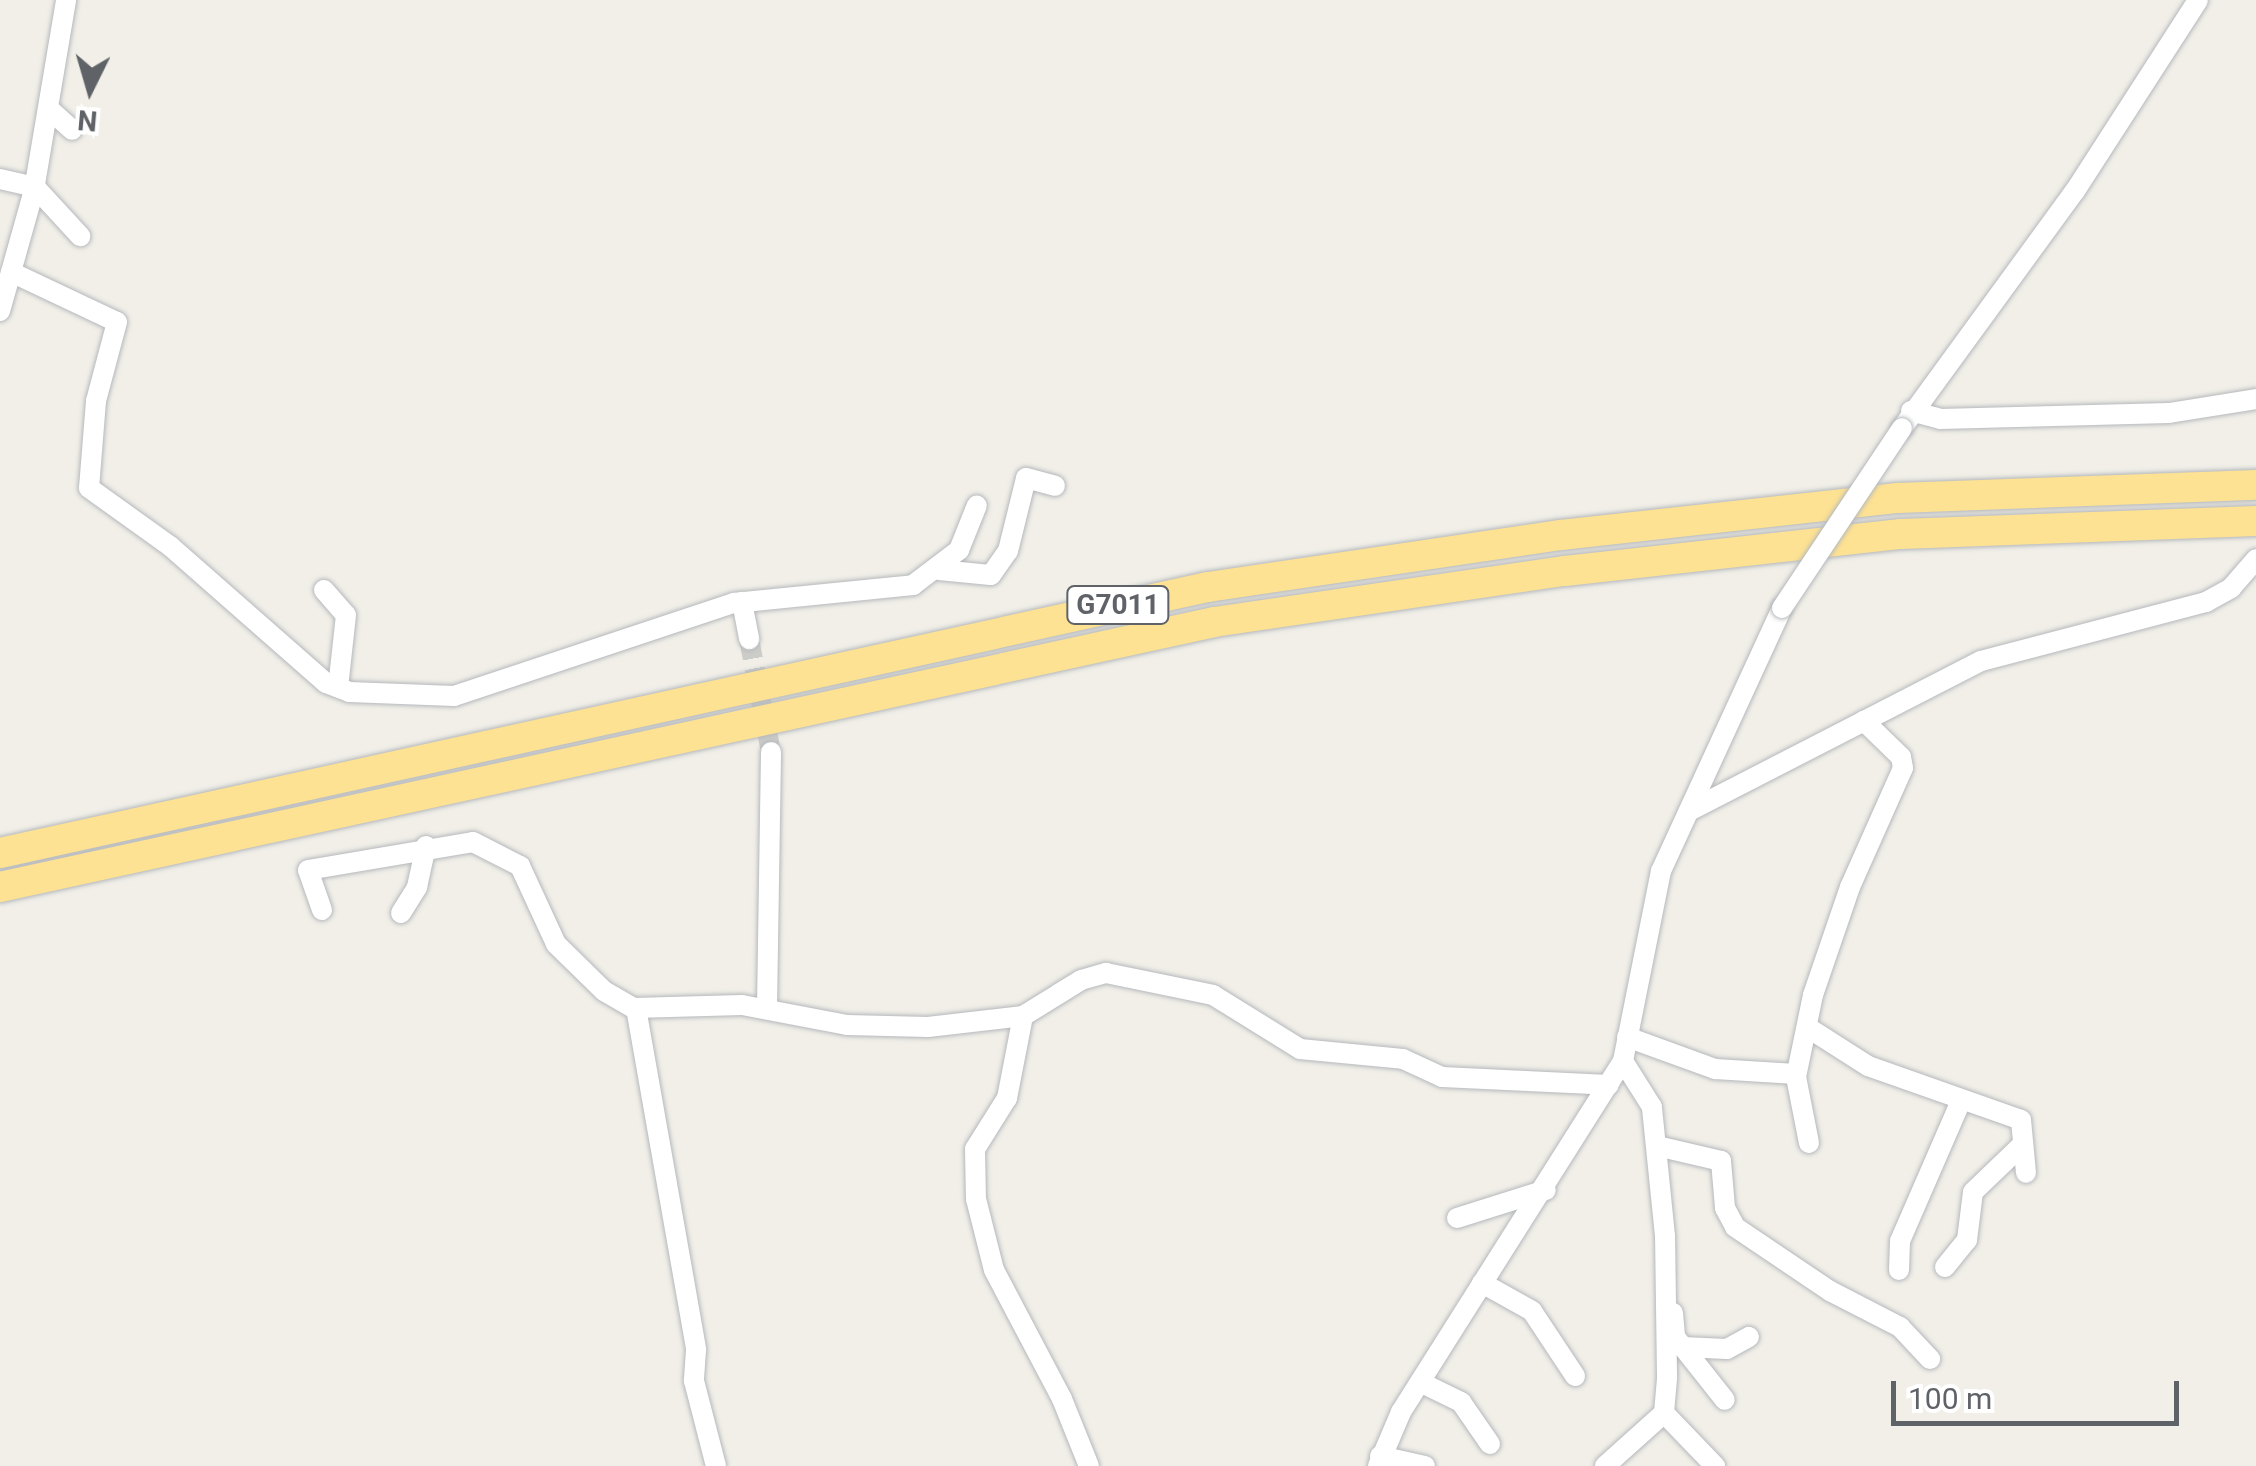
<!DOCTYPE html>
<html>
<head>
<meta charset="utf-8">
<style>
	body { margin:0 }
	#map { position:relative; width:2256px; height:1466px; overflow:hidden; background:#f1efe8; font-family:Roboto,sans-serif }
	div>[style] { position:absolute }
	.minor-tunnel>* { height:20px; margin-top:-10px; transform-origin:0; background:repeating-linear-gradient(90deg,#ccccc8 0 20px,transparent 0 30px) }
	.roads { filter:drop-shadow(0 0 2px #b5b8bc) drop-shadow(0 0 2px #b5b8bc) }
	.minor>* { height:20px; margin:-10px; padding:0 10px; transform-origin:10px; border-radius:10px; background:#fff }
	.highway>* { height:30px; margin:-15px; padding:0 15px; transform-origin:15px; border-radius:15px; background:#fde293 }
	.bridges { filter:drop-shadow(0 0 2px #b5b8bc) drop-shadow(0 0 2px #b5b8bc) }
	.minor-bridge>* { height:20px; margin:-10px; padding:0 10px; transform-origin:10px; border-radius:10px; background:#fff }
	span { translate:-50% -50%; white-space:nowrap; text-align:center; line-height:1.15; -webkit-text-stroke:10px #fff; paint-order:stroke }
	.shield-label span { padding:2px 8px; background:#fff; border:2px solid; border-radius:8px; -webkit-text-stroke-width:0 }
	.shield-label { font-size:28px; color:#5f6368; font-weight:700 }
	.north { position:absolute; left:40px; top:40px; width:100px; height:100px; -webkit-text-stroke:8px #fff; paint-order:stroke; rotate:185deg; font-size:28px; font-weight:700; line-height:40px; text-align:center; color:#5f6368 }
	.north::after { content:''; display:block; margin:auto; width:35px; height:45px; background:#5f6368; clip-path:polygon(50% 0,100% 100%,50% 72%,0 100%) }
	.scale { position:absolute; left:1891px; top:1381px; width:288px; height:45px; box-sizing:border-box; border:5px solid #5f6368; border-top:0; padding-left:12px; font-size:30px; line-height:35px; white-space:nowrap; color:#5f6368; -webkit-text-stroke:8px #fff; paint-order:stroke }
</style>
</head>
<body>
<div id="map">
	<div class="minor-tunnel">
		<i style="left:749px;top:639px;width:115px;rotate:79deg"></i>
	</div>
	<div class="roads">
		<div class="minor">
			<i style="left:49px;top:109px;width:31px;rotate:42deg"></i>
			<i style="left:0;top:179px;width:36px;rotate:13deg"></i>
			<i style="left:35px;top:187px;width:67px;rotate:47.4deg"></i>
			<i style="left:11px;top:272px;width:117px;rotate:25.3deg"></i>
			<i style="left:117px;top:322px;width:82px;rotate:104.9deg"></i>
			<i style="left:96px;top:401px;width:87px;rotate:94.6deg"></i>
			<i style="left:89px;top:488px;width:100px;rotate:35.6deg"></i>
			<i style="left:170px;top:546px;width:208px;rotate:41.3deg"></i>
			<i style="left:326px;top:683px;width:25px;rotate:21deg"></i>
			<i style="left:349px;top:692px;width:105px;rotate:2.2deg"></i>
			<i style="left:454px;top:696px;width:295px;rotate:-18.4deg"></i>
			<i style="left:734px;top:603px;width:180px;rotate:-5.7deg"></i>
			<i style="left:913px;top:585px;width:58px;rotate:-37.3deg"></i>
			<i style="left:959px;top:550px;width:48px;rotate:-68.2deg"></i>
			<i style="left:0;top:311px;width:126px;rotate:-74.3deg"></i>
			<i style="left:34px;top:190px;width:193px;rotate:-80.4deg"></i>
			<i style="left:1911px;top:411px;width:30px;rotate:15deg"></i>
			<i style="left:1940px;top:419px;width:229px;rotate:-1.5deg"></i>
			<i style="left:2169px;top:413px;width:88px;rotate:-9.1deg"></i>
			<i style="left:1902px;top:428px;width:293px;rotate:-53.9deg"></i>
			<i style="left:2075px;top:191px;width:227px;rotate:-57.2deg"></i>
			<i style="left:939px;top:570px;width:52px;rotate:5.5deg"></i>
			<i style="left:991px;top:575px;width:29px;rotate:-55deg"></i>
			<i style="left:1008px;top:551px;width:75px;rotate:-76.1deg"></i>
			<i style="left:1026px;top:478px;width:30px;rotate:15deg"></i>
			<i style="left:324px;top:590px;width:33px;rotate:49deg"></i>
			<i style="left:346px;top:615px;width:73px;rotate:96.3deg"></i>
			<i style="left:742px;top:602px;width:38px;rotate:79deg"></i>
			<i style="left:1689px;top:811px;width:328px;rotate:-27.2deg"></i>
			<i style="left:1981px;top:661px;width:233px;rotate:-14.7deg"></i>
			<i style="left:2206px;top:602px;width:29px;rotate:-29deg"></i>
			<i style="left:2231px;top:588px;width:38px;rotate:-49deg"></i>
			<i style="left:322px;top:910px;width:42px;rotate:-109.3deg"></i>
			<i style="left:308px;top:870px;width:167px;rotate:-9.6deg"></i>
			<i style="left:473px;top:842px;width:53px;rotate:27.1deg"></i>
			<i style="left:520px;top:866px;width:86px;rotate:65.2deg"></i>
			<i style="left:556px;top:944px;width:67px;rotate:44.4deg"></i>
			<i style="left:604px;top:991px;width:34px;rotate:30deg"></i>
			<i style="left:634px;top:1008px;width:108px;rotate:-1.6deg"></i>
			<i style="left:742px;top:1005px;width:107px;rotate:10.8deg"></i>
			<i style="left:847px;top:1025px;width:81px;rotate:1.4deg"></i>
			<i style="left:928px;top:1027px;width:96px;rotate:-6.6deg"></i>
			<i style="left:1023px;top:1016px;width:68px;rotate:-31.8deg"></i>
			<i style="left:1081px;top:980px;width:26px;rotate:-16deg"></i>
			<i style="left:1106px;top:973px;width:109px;rotate:11.6deg"></i>
			<i style="left:1213px;top:995px;width:102px;rotate:31.8deg"></i>
			<i style="left:1300px;top:1049px;width:103px;rotate:5.5deg"></i>
			<i style="left:1403px;top:1059px;width:43px;rotate:24.8deg"></i>
			<i style="left:1442px;top:1077px;width:167px;rotate:2.7deg"></i>
			<i style="left:401px;top:913px;width:31px;rotate:-58deg"></i>
			<i style="left:417px;top:887px;width:42px;rotate:-77.6deg"></i>
			<i style="left:636px;top:1008px;width:347px;rotate:80deg"></i>
			<i style="left:696px;top:1350px;width:31px;rotate:94deg"></i>
			<i style="left:694px;top:1381px;width:88px;rotate:75.5deg"></i>
			<i style="left:767px;top:1008px;width:256px;rotate:-89.1deg"></i>
			<i style="left:1023px;top:1016px;width:84px;rotate:101deg"></i>
			<i style="left:1007px;top:1098px;width:60px;rotate:122.1deg"></i>
			<i style="left:975px;top:1149px;width:50px;rotate:88.9deg"></i>
			<i style="left:976px;top:1199px;width:73px;rotate:75.8deg"></i>
			<i style="left:994px;top:1270px;width:146px;rotate:62.2deg"></i>
			<i style="left:1062px;top:1399px;width:72px;rotate:68.1deg"></i>
			<i style="left:1807px;top:1027px;width:72px;rotate:32.6deg"></i>
			<i style="left:1868px;top:1066px;width:162px;rotate:19.4deg"></i>
			<i style="left:2021px;top:1120px;width:53px;rotate:84.6deg"></i>
			<i style="left:1627px;top:1037px;width:94px;rotate:20deg"></i>
			<i style="left:1715px;top:1069px;width:81px;rotate:3.5deg"></i>
			<i style="left:1809px;top:1143px;width:67px;rotate:-101.1deg"></i>
			<i style="left:1796px;top:1077px;width:84px;rotate:-78.3deg"></i>
			<i style="left:1813px;top:995px;width:114px;rotate:-71.1deg"></i>
			<i style="left:1850px;top:887px;width:130px;rotate:-66deg"></i>
			<i style="left:1903px;top:768px;width:11px;rotate:-100deg"></i>
			<i style="left:1901px;top:757px;width:52px;rotate:-135.8deg"></i>
			<i style="left:1657px;top:1146px;width:66px;rotate:13.2deg"></i>
			<i style="left:1721px;top:1161px;width:47px;rotate:85.1deg"></i>
			<i style="left:1725px;top:1208px;width:21px;rotate:62deg"></i>
			<i style="left:1735px;top:1227px;width:115px;rotate:34deg"></i>
			<i style="left:1830px;top:1291px;width:79px;rotate:27.2deg"></i>
			<i style="left:1900px;top:1327px;width:44px;rotate:46.8deg"></i>
			<i style="left:1457px;top:1218px;width:93px;rotate:-17.5deg"></i>
			<i style="left:1945px;top:1267px;width:35px;rotate:-51deg"></i>
			<i style="left:1967px;top:1240px;width:48px;rotate:-82.9deg"></i>
			<i style="left:1973px;top:1192px;width:66px;rotate:-43.8deg"></i>
			<i style="left:1899px;top:1270px;width:29px;rotate:-88deg"></i>
			<i style="left:1900px;top:1241px;width:153px;rotate:-66.5deg"></i>
			<i style="left:1482px;top:1283px;width:57px;rotate:29.2deg"></i>
			<i style="left:1532px;top:1311px;width:78px;rotate:56.5deg"></i>
			<i style="left:1673px;top:1313px;width:24px;rotate:85deg"></i>
			<i style="left:1675px;top:1337px;width:80px;rotate:51.6deg"></i>
			<i style="left:1682px;top:1347px;width:45px;rotate:2.5deg"></i>
			<i style="left:1727px;top:1349px;width:25px;rotate:-29deg"></i>
			<i style="left:1420px;top:1382px;width:46px;rotate:26deg"></i>
			<i style="left:1461px;top:1402px;width:51px;rotate:55.4deg"></i>
			<i style="left:1664px;top:1413px;width:74px;rotate:46.1deg"></i>
			<i style="left:1380px;top:1456px;width:46px;rotate:12.5deg"></i>
			<i style="left:1378px;top:1466px;width:59px;rotate:-66.9deg"></i>
			<i style="left:1401px;top:1412px;width:415px;rotate:-57.7deg"></i>
			<i style="left:1623px;top:1061px;width:194px;rotate:-78.7deg"></i>
			<i style="left:1661px;top:871px;width:289px;rotate:-65.3deg"></i>
			<i style="left:1605px;top:1466px;width:79px;rotate:-41.9deg"></i>
			<i style="left:1664px;top:1413px;width:37px;rotate:-85deg"></i>
			<i style="left:1667px;top:1376px;width:140px;rotate:-90.8deg"></i>
			<i style="left:1665px;top:1236px;width:130px;rotate:-95.8deg"></i>
			<i style="left:1652px;top:1107px;width:54px;rotate:-122.2deg"></i>
		</div>
		<div class="highway">
			<i style="left:0;top:853px;width:1237px;rotate:-12.42deg"></i>
			<i style="left:1208px;top:587px;width:357px;rotate:-8.4deg"></i>
			<i style="left:1561px;top:535px;width:339px;rotate:-6.3deg"></i>
			<i style="left:1898px;top:498px;width:358px;rotate:-2.1deg"></i>
			<i style="left:0;top:887px;width:1243px;rotate:-12.31deg"></i>
			<i style="left:1214px;top:622px;width:355px;rotate:-8.3deg"></i>
			<i style="left:1565px;top:571px;width:338px;rotate:-6.3deg"></i>
			<i style="left:1901px;top:534px;width:355px;rotate:-2.1deg"></i>
		</div>
	</div>
	<div class="bridges">
		<div class="minor-bridge">
			<i style="left:1782px;top:608px;width:216px;rotate:-56.3deg"></i>
		</div>
	</div>
	<div class="shield-label">
		<span style="left:1118px;top:605px">G7011</span>
	</div>
	<div class="north">N</div>
	<div class="scale">100 m</div>
</div>
</body>
</html>
